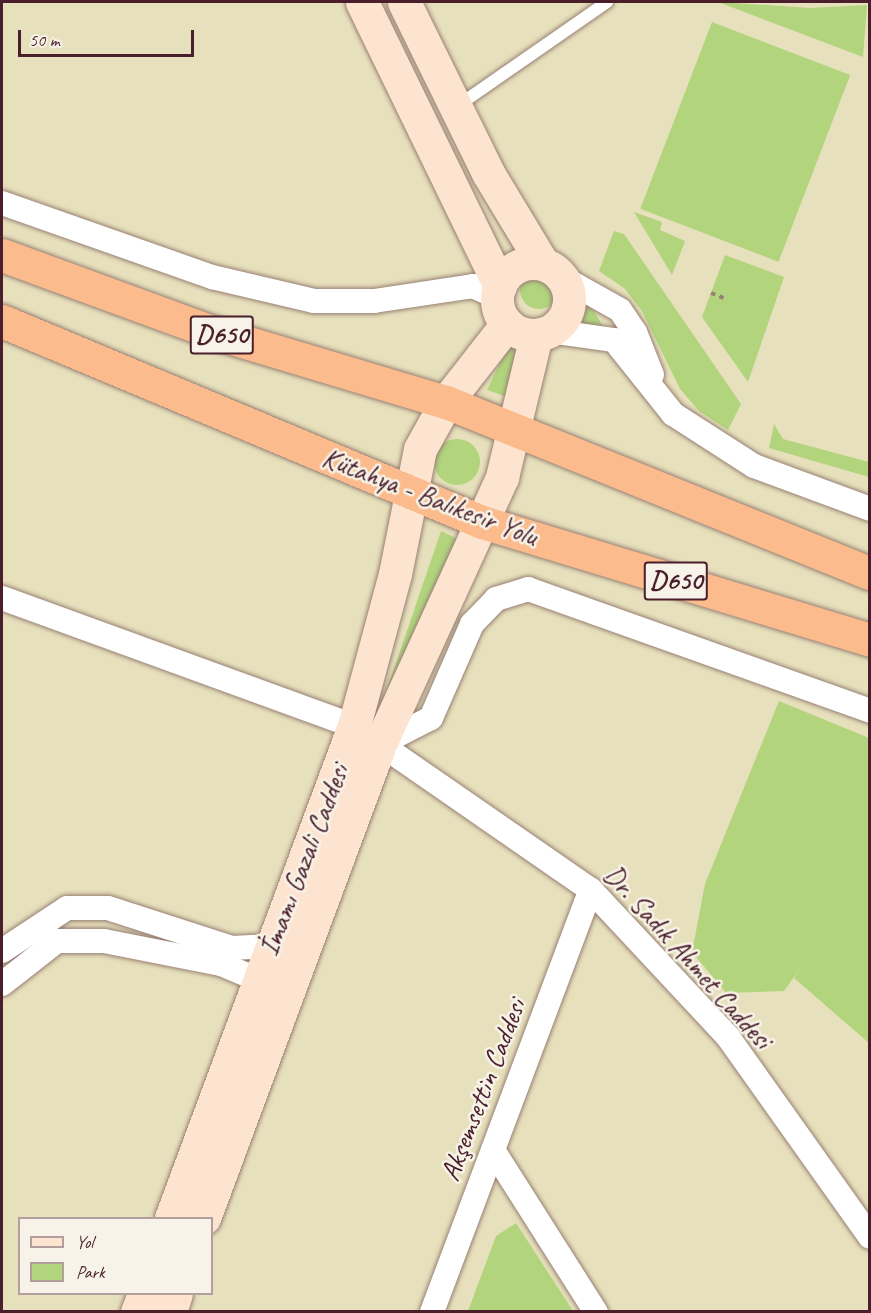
<!DOCTYPE html>
<html>
<head>
<meta charset="utf-8">
<style>
	body { margin:0 }
	#map { position:relative; width:871px; height:1313px; overflow:hidden; background:#e7e0bc; font-family:Caveat,sans-serif }
	div>[style] { position:absolute }
	.green>* { inset:0; background:#b1d47d; transform-origin:0 0 }
	.round { border-radius:50% }
	.path>* { height:4px; margin-top:-2px; transform-origin:0; background:repeating-linear-gradient(90deg,#988074 0 4.5px,transparent 0 9px) }
	.roads { filter:drop-shadow(0 0 2px #988074) drop-shadow(0 0 2px #988074) }
	.lane>* { height:12px; margin:-6px; padding:0 6px; transform-origin:6px; border-radius:6px; background:#fff }
	.street>* { height:24px; margin:-12px; padding:0 12px; transform-origin:12px; border-radius:12px; background:#fff }
	.secondary>* { height:33px; margin:-16.5px; padding:0 16.5px; transform-origin:16.5px; border-radius:16.5px; background:#fde4d1 }
	.secondary>.ring { margin:-16.5px; padding:0; box-sizing:content-box; background:none; border:33px solid #fde4d1; border-radius:50% }
	.highway>* { height:33px; margin:-16.5px; padding:0 16.5px; transform-origin:16.5px; border-radius:16.5px; background:#fbbb8c }
	span { translate:-50% -50%; white-space:nowrap; text-align:center; line-height:1.15; -webkit-text-stroke:5px #f7f3e8; paint-order:stroke }
	.shield-label span { padding:2px 4px; background:#f7f3e8; border:2px solid; border-radius:4px; -webkit-text-stroke-width:0 }
	.shield-label { font-size:27px; color:#4a1f2b; font-weight:700 }
	.street-label { font-size:28px; color:#4a1f2b }
	.frame { position:absolute; inset:0; border:3px solid #4a1f2b; pointer-events:none }
	.legend { position:absolute; left:18px; top:1217px; width:195px; height:78px; box-sizing:border-box; background:#f7f3e8; border:2px solid #b29e9c; margin:0; padding:8px 10px; list-style:none; font-size:18px; color:#4a1f2b }
	.legend li { display:flex; align-items:center; gap:12px; height:30px }
	.legend b { width:30px; border:2px solid #b29e9c }
	.scale { position:absolute; left:18px; top:30px; width:176px; height:27px; box-sizing:border-box; border:3px solid #4a1f2b; border-top:0; padding-left:8px; font-size:18px; line-height:21px; white-space:nowrap; color:#4a1f2b; -webkit-text-stroke:4px #f7f3e8; paint-order:stroke }
</style>
</head>
<body>
<div id="map">
	<div class="green">
		<i style="clip-path:polygon(718px 2px,810px 8px,867px 5px,863px 57px)"></i>
		<i style="left:712px;top:22px;width:148px;height:200px;rotate:21deg"></i>
		<i style="clip-path:polygon(634px 212px,662px 222px,660px 230px,685px 241px,672px 275px)"></i>
		<i style="clip-path:polygon(614px 231px,624px 234px,741px 404px,728px 430px,699px 411px,680px 389px,642px 311px,624px 288px,599px 271px)"></i>
		<i style="clip-path:polygon(725px 255px,784px 277px,748px 382px,702px 317px)"></i>
		<i class="round" style="left:520px;top:271px;width:38px;height:38px"></i>
		<i style="clip-path:polygon(579px 299px,594px 311px,604px 328px,567px 325px)"></i>
		<i style="clip-path:polygon(510px 342px,517px 345px,507px 397px,487px 390px)"></i>
		<i style="clip-path:polygon(774px 424px,783px 439px,869px 462px,869px 477px,769px 448px)"></i>
		<i class="round" style="left:434px;top:439px;width:46px;height:46px"></i>
		<i style="clip-path:polygon(441px 531px,460px 540px,381px 707px)"></i>
		<i style="clip-path:polygon(779px 701px,869px 738px,869px 1043px,794px 978px,804px 963px,784px 991px,726px 993px,692px 952px,705px 884px)"></i>
		<i style="clip-path:polygon(516px 1223px,573px 1311px,468px 1311px,496px 1236px)"></i>
	</div>
	<div class="path">
		<i style="left:711px;top:293px;width:14px;rotate:21deg"></i>
	</div>
	<div class="roads">
		<div class="lane">
			<i style="left:456px;top:107px;width:184px;rotate:-34.8deg"></i>
		</div>
		<div class="street">
			<i style="left:2px;top:203px;width:223px;rotate:19.4deg"></i>
			<i style="left:212px;top:277px;width:105px;rotate:13.2deg"></i>
			<i style="left:314px;top:301px;width:60px"></i>
			<i style="left:374px;top:301px;width:100px;rotate:-8.6deg"></i>
			<i style="left:473px;top:286px;width:26px;rotate:25deg"></i>
			<i style="left:563px;top:278px;width:65px;rotate:29.3deg"></i>
			<i style="left:620px;top:310px;width:27px;rotate:56deg"></i>
			<i style="left:635px;top:332px;width:46px;rotate:68.4deg"></i>
			<i style="left:550px;top:331px;width:65px;rotate:8deg"></i>
			<i style="left:614px;top:340px;width:95px;rotate:51.4deg"></i>
			<i style="left:673px;top:414px;width:96px;rotate:32.7deg"></i>
			<i style="left:754px;top:466px;width:124px;rotate:20.3deg"></i>
			<i style="left:2px;top:598px;width:375px;rotate:20deg"></i>
			<i style="left:354px;top:726px;width:288px;rotate:34.7deg"></i>
			<i style="left:591px;top:890px;width:201px;rotate:47deg"></i>
			<i style="left:728px;top:1037px;width:245px;rotate:54.6deg"></i>
			<i style="left:380px;top:744px;width:57px;rotate:-27deg"></i>
			<i style="left:431px;top:718px;width:103px;rotate:-66.4deg"></i>
			<i style="left:472px;top:624px;width:35px;rotate:-46deg"></i>
			<i style="left:496px;top:599px;width:34px;rotate:-17deg"></i>
			<i style="left:528px;top:589px;width:363px;rotate:19.6deg"></i>
			<i style="left:2px;top:951px;width:78px;rotate:-33.5deg"></i>
			<i style="left:67px;top:908px;width:41px"></i>
			<i style="left:108px;top:908px;width:130px;rotate:17.9deg"></i>
			<i style="left:232px;top:948px;width:39px;rotate:-3deg"></i>
			<i style="left:2px;top:984px;width:70px;rotate:-38deg"></i>
			<i style="left:57px;top:941px;width:47px"></i>
			<i style="left:104px;top:941px;width:119px;rotate:11.1deg"></i>
			<i style="left:221px;top:964px;width:41px;rotate:22.8deg"></i>
			<i style="left:493px;top:1150px;width:192px;rotate:57.6deg"></i>
			<i style="left:432px;top:1312px;width:451px;rotate:-69.4deg"></i>
		</div>
		<div class="secondary">
			<i style="left:362px;top:2px;width:316px;rotate:64.1deg"></i>
			<i style="left:404px;top:2px;width:191px;rotate:63.8deg"></i>
			<i style="left:488px;top:173px;width:106px;rotate:58.9deg"></i>
			<i class="ring" style="left:497px;top:263px;width:39px;height:39px"></i>
			<i style="left:171px;top:1218px;width:525px;rotate:-69.6deg"></i>
			<i style="left:354px;top:726px;width:157px;rotate:-74.9deg"></i>
			<i style="left:395px;top:574px;width:127px;rotate:-78.7deg"></i>
			<i style="left:420px;top:449px;width:54px;rotate:-61deg"></i>
			<i style="left:446px;top:402px;width:99px;rotate:-52deg"></i>
			<i style="left:204px;top:1218px;width:506px;rotate:-69.63deg"></i>
			<i style="left:380px;top:744px;width:294px;rotate:-65.4deg"></i>
			<i style="left:502px;top:477px;width:146px;rotate:-76.5deg"></i>
			<i style="left:137px;top:1312px;width:19px;rotate:-69deg"></i>
			<i style="left:170px;top:1312px;width:19px;rotate:-72deg"></i>
		</div>
		<div class="highway">
			<i style="left:2px;top:255px;width:224px;rotate:20.1deg"></i>
			<i style="left:212px;top:332px;width:244px;rotate:16.7deg"></i>
			<i style="left:446px;top:402px;width:457px;rotate:22deg"></i>
			<i style="left:2px;top:321px;width:520px;rotate:22.72deg"></i>
			<i style="left:482px;top:522px;width:406px;rotate:16.9deg"></i>
		</div>
	</div>
	<div class="shield-label">
		<span style="left:222px;top:335px">D650</span>
		<span style="left:676px;top:581px">D650</span>
	</div>
	<div class="street-label">
		<span style="left:430px;top:497px;rotate:21deg">Kütahya - Balıkesir Yolu</span>
		<span style="left:304px;top:860px;rotate:-69deg">İmamı Gazali Caddesi</span>
		<span style="left:688px;top:957px;rotate:48deg">Dr. Sadık Ahmet Caddesi</span>
		<span style="left:483px;top:1090px;rotate:-69deg">Akşemsettin Caddesi</span>
	</div>
	<div class="frame"></div>
	<ul class="legend">
	<li><b style="height:8px;background:#fde4d1"></b>Yol</li>
	<li><b style="height:16px;background:#b1d47d"></b>Park</li>
	</ul>
	<div class="scale">50 m</div>
</div>
</body>
</html>
